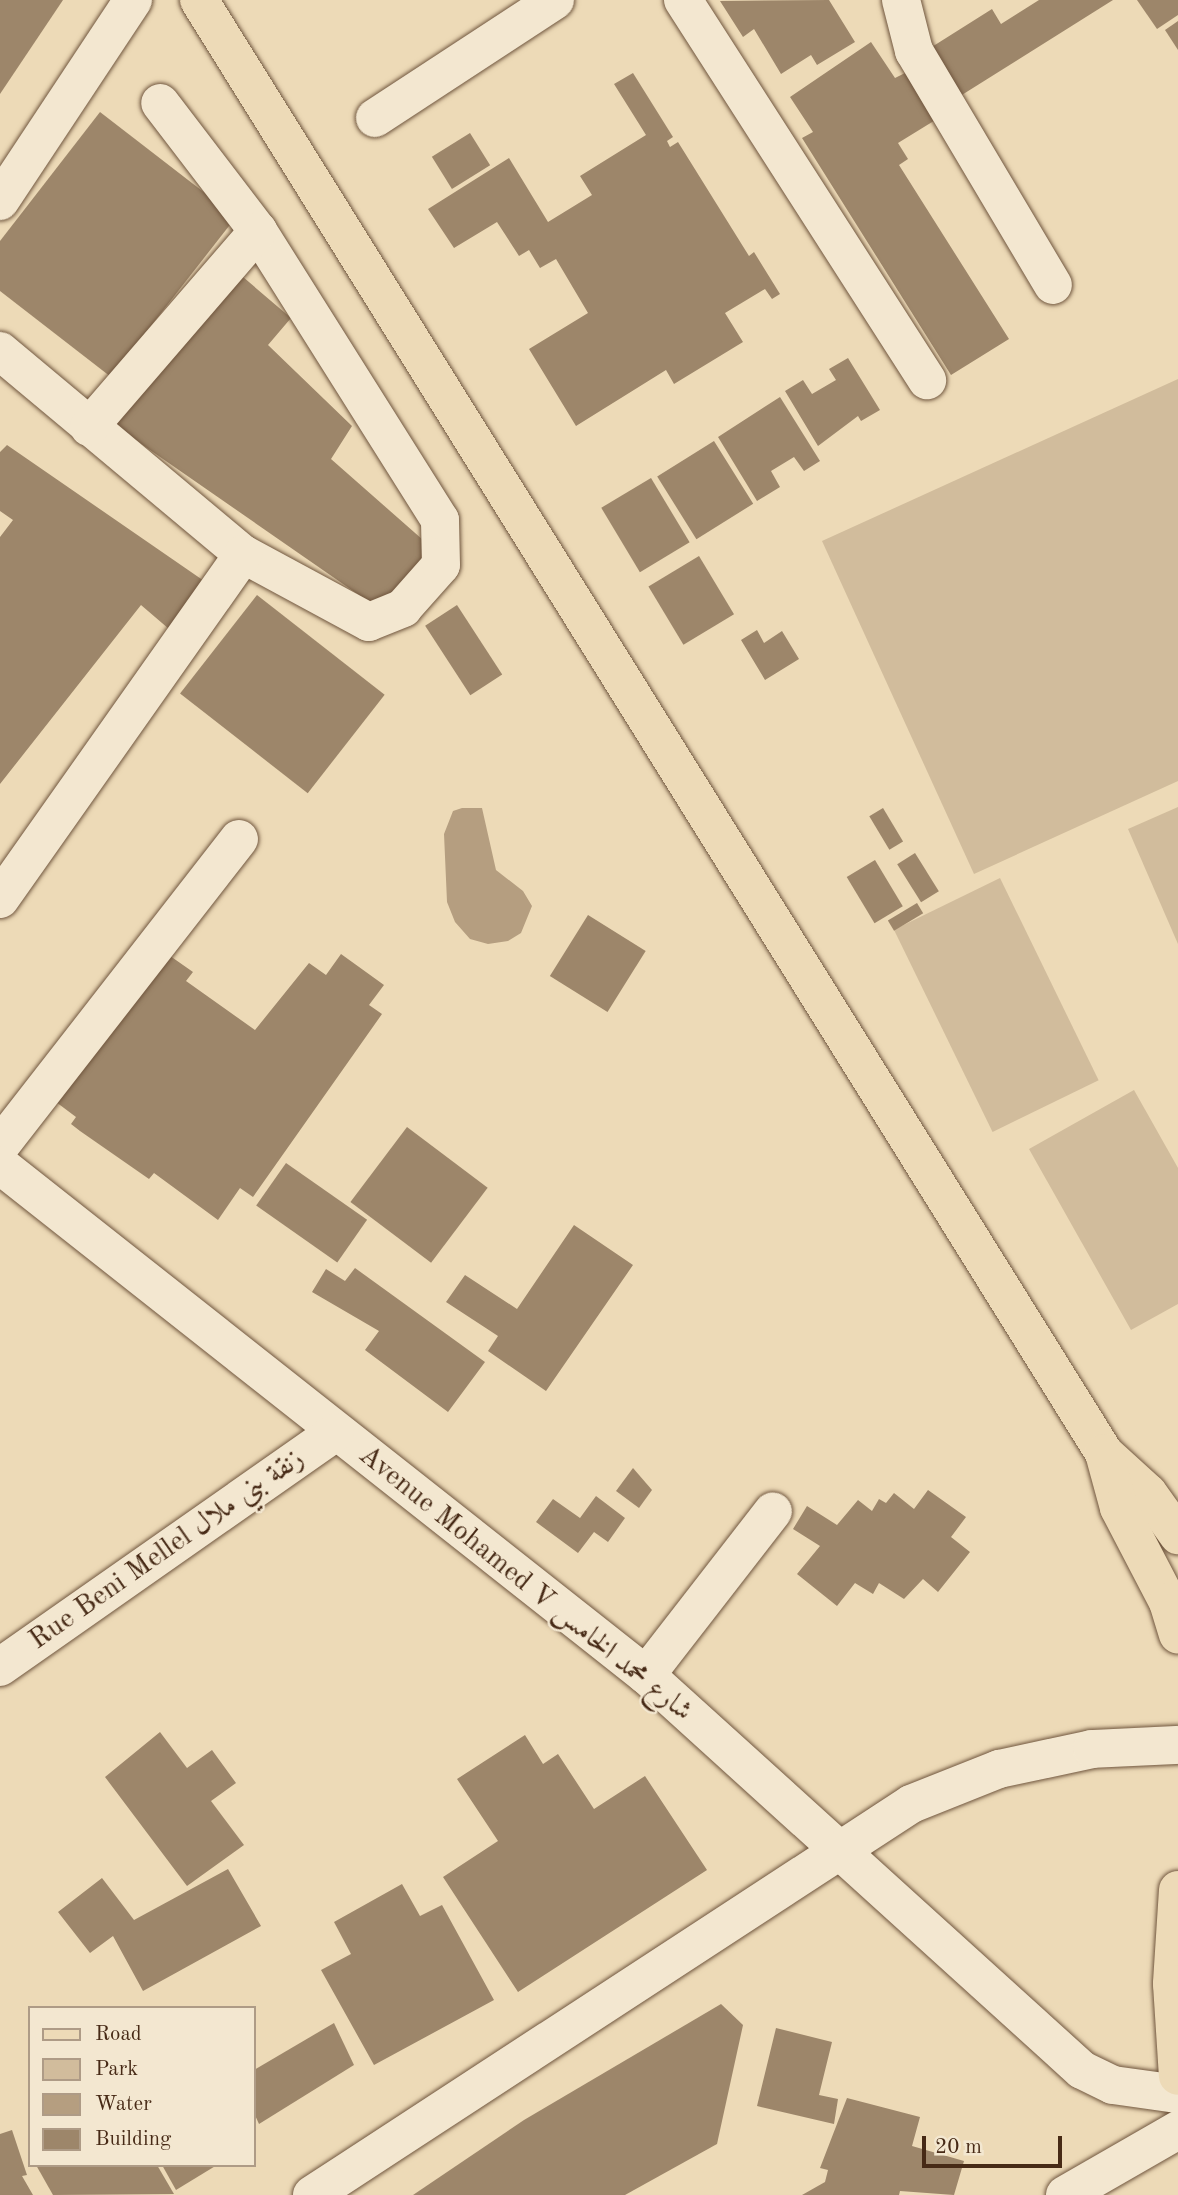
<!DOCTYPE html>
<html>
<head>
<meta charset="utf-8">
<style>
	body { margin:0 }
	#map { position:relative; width:1178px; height:2195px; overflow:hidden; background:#eddab7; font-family:"Old Standard TT",Amiri,serif }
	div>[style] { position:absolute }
	.green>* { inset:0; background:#d1bc9c; transform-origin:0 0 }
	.water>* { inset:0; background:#b59e80 }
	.building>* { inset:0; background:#9d866a; transform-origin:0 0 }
	.roads { filter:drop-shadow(0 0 2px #70563e) drop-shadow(0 0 2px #70563e) }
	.minor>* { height:38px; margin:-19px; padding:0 19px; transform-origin:19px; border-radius:19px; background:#f3e7d0 }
	.major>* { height:38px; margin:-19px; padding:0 19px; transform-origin:19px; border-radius:19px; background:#eddab7 }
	span { translate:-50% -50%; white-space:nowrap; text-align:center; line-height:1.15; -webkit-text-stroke:5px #f3e7d0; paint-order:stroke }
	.street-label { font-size:28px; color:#472a16 }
	.legend { position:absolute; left:28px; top:2006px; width:228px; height:161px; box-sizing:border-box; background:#f3e7d0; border:2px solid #ae9b86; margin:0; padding:9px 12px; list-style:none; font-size:21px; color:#472a16 }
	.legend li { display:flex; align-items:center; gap:14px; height:35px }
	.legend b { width:35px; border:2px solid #ae9b86 }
	.scale { position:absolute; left:922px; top:2136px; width:140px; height:32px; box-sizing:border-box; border:4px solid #472a16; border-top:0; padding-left:9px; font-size:21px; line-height:24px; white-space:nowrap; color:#472a16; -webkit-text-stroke:5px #f3e7d0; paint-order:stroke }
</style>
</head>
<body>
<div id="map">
	<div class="green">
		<i style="clip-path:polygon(1178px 379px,1178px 781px,974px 874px,822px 541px)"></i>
		<i style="clip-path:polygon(1178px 807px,1178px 944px,1128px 829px)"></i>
		<i style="left:1000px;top:878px;width:225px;height:118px;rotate:64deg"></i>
		<i style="clip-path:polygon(1134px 1090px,1178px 1168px,1178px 1304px,1131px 1330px,1029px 1149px)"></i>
	</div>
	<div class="water">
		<i style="clip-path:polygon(462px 808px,482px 808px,496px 870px,523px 891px,532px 906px,521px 933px,508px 941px,488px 944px,470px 939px,455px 922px,447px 902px,444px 834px,453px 811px)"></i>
	</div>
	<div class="building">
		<i style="clip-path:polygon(0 0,63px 0,0 94px)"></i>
		<i style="clip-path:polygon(829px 0,855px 42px,817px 65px,811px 55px,781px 74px,754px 29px,743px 37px,720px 1px)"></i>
		<i style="clip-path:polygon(1039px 0,1113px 0,957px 98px,927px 50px,992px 9px,1001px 24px)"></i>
		<i style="clip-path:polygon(1137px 0,1178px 0,1178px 15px,1157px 29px)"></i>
		<i style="clip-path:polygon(1178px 21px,1178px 50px,1165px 30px)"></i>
		<i style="clip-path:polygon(871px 42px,895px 78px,907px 72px,937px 119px,898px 143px,908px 159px,899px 165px,1009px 339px,951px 375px,802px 138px,813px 132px,790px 97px)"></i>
		<i style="clip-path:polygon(633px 73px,673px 137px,667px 141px,670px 147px,678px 142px,749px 256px,754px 252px,780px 294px,772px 299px,765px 289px,725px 313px,743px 342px,674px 384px,666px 370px,576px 426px,529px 349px,588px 313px,556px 259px,540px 268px,529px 250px,519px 256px,497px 222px,454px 248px,428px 209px,509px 158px,548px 222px,592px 195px,580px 176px,646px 135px,614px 84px)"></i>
		<i style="clip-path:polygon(100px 112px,236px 217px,111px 377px,0 291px,0 241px)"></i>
		<i style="left:470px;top:133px;width:38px;height:45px;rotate:58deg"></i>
		<i style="clip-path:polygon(236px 271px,291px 318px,268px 345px,352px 426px,331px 459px,431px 547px,382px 611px,114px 425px)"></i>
		<i style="clip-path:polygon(848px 358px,880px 410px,861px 421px,858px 416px,818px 446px,785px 391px,803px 380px,812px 394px,836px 380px,829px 369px)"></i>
		<i style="clip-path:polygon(780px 397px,820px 461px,804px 471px,794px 457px,771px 471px,780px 487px,757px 501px,718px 437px)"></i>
		<i style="left:714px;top:441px;width:74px;height:67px;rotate:58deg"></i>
		<i style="clip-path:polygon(7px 445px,207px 583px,169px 629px,141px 605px,0 784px,0 537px,13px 520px,0 511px,0 452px)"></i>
		<i style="left:651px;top:478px;width:75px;height:58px;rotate:59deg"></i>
		<i style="left:699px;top:556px;width:68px;height:59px;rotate:59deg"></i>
		<i style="left:257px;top:595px;width:162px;height:125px;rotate:38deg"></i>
		<i style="left:457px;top:605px;width:83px;height:38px;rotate:57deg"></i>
		<i style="clip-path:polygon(757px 630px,764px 643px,782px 631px,799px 659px,765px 680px,741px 640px)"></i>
		<i style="left:883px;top:808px;width:39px;height:16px;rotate:59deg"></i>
		<i style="left:915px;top:853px;width:45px;height:21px;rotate:58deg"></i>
		<i style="left:875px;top:860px;width:54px;height:33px;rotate:59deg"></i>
		<i style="left:917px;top:903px;width:12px;height:34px;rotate:59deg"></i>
		<i style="left:588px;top:915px;width:68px;height:72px;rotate:32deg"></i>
		<i style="clip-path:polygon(163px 951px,193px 972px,186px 981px,255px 1030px,309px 963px,326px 975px,341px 954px,384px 985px,369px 1005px,382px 1014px,253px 1197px,240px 1188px,218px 1220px,154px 1173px,149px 1179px,80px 1131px,71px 1124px,76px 1117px,56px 1102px)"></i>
		<i style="left:407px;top:1127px;width:101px;height:94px;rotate:37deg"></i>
		<i style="left:286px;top:1163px;width:99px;height:52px;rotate:35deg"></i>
		<i style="clip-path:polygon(574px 1225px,633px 1265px,546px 1391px,488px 1351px,498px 1336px,446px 1302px,465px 1275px,517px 1309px)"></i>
		<i style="clip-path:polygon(355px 1268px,485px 1362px,448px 1412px,365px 1350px,379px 1331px,312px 1292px,326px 1269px,345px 1281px)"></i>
		<i style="clip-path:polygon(633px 1468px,652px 1490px,639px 1508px,616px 1491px)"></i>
		<i style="clip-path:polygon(928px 1490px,966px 1517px,951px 1537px,970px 1552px,938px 1592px,923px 1579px,904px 1599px,879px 1583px,873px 1594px,855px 1583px,837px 1606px,797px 1574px,820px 1546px,793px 1529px,807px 1506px,837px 1525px,858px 1500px,872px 1511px,879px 1499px,886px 1503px,894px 1493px,914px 1509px)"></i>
		<i style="clip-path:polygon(596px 1496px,625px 1518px,608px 1542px,594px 1532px,578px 1553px,536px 1522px,553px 1499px,580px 1518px)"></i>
		<i style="clip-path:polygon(160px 1732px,187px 1768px,212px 1750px,236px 1783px,211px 1801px,244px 1845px,187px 1886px,105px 1777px)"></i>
		<i style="clip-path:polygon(525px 1735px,543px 1764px,558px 1754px,594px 1809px,645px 1776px,707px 1870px,518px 1992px,443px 1877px,498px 1841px,457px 1779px)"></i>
		<i style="clip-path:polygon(228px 1869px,261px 1926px,143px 1991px,113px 1936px,90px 1953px,58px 1912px,102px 1878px,134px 1920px)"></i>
		<i style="clip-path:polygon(402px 1884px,420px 1916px,442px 1905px,494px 2000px,374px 2065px,321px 1970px,351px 1954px,334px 1922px)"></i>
		<i style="clip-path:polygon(721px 2004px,743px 2025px,717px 2144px,625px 2195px,413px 2195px,524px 2120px)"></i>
		<i style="clip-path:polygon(334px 2023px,354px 2065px,259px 2124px,254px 2113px,254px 2070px)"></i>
		<i style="clip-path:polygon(776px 2028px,832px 2042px,819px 2095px,838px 2099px,834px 2124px,757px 2106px)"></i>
		<i style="clip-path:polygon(847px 2098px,920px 2117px,912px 2146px,964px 2161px,954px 2195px,900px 2191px,899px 2195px,802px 2195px,825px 2182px,828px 2170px,820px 2168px)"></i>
		<i style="clip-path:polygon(12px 2130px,27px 2175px,22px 2176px,33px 2195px,0 2195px,0 2134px)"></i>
		<i style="clip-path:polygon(36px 2165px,157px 2165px,174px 2194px,53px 2195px)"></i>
		<i style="clip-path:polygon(162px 2165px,217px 2165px,176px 2190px)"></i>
	</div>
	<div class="roads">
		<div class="minor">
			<i style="left:683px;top:0;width:452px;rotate:57.3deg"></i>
			<i style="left:901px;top:0;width:53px;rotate:75.7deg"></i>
			<i style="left:914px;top:51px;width:272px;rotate:59.3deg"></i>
			<i style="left:375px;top:118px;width:215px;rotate:-33.2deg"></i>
			<i style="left:0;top:201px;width:241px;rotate:-56.5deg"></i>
			<i style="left:0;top:351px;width:317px;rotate:39.9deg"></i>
			<i style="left:243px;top:554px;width:143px;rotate:28.4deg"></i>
			<i style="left:369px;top:622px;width:37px;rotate:-22deg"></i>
			<i style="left:403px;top:608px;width:57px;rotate:-48.5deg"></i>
			<i style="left:441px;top:565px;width:45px;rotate:-91.3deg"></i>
			<i style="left:440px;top:520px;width:342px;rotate:-122.2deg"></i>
			<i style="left:258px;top:231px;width:161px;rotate:-127.4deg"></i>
			<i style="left:89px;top:427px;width:259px;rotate:-49.2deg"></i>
			<i style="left:0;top:899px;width:422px;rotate:-54.8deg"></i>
			<i style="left:0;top:1146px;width:389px;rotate:-52.1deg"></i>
			<i style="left:0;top:1165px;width:823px;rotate:38.29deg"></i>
			<i style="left:646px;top:1675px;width:588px;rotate:42.18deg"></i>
			<i style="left:1082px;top:2070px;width:34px;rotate:26deg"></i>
			<i style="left:1113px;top:2085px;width:66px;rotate:7.9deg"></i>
			<i style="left:0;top:1667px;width:409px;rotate:-35deg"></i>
			<i style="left:646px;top:1675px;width:207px;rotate:-52.2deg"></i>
			<i style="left:312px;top:2195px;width:715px;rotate:-33.13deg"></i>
			<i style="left:911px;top:1804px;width:95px;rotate:-21.7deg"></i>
			<i style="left:999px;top:1769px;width:95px;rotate:-12.1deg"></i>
			<i style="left:1092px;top:1749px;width:86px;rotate:-2.7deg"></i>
			<i style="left:1065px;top:2195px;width:130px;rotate:-29.9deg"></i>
		</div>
		<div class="major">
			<i style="left:199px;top:0;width:1712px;rotate:58.08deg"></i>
			<i style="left:1104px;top:1453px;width:59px;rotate:42.3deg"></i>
			<i style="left:1148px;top:1493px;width:52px;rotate:54.5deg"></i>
			<i style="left:1104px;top:1453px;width:57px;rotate:74.7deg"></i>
			<i style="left:1119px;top:1508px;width:106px;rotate:62.5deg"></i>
			<i style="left:1168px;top:1602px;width:34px;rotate:73deg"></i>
			<i style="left:1178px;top:1890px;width:94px;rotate:93.7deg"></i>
			<i style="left:1172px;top:1984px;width:92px;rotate:86.3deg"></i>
		</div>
	</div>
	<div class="street-label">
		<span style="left:167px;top:1550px;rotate:-35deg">Rue Beni Mellel زنقة بني ملال</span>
		<span style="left:525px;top:1584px;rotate:39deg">Avenue Mohamed V شارع محمد الخامس</span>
	</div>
	<ul class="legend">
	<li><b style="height:9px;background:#eddab7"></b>Road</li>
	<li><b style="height:19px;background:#d1bc9c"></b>Park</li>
	<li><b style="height:19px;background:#b59e80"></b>Water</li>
	<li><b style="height:19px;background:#9d866a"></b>Building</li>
	</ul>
	<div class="scale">20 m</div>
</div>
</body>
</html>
